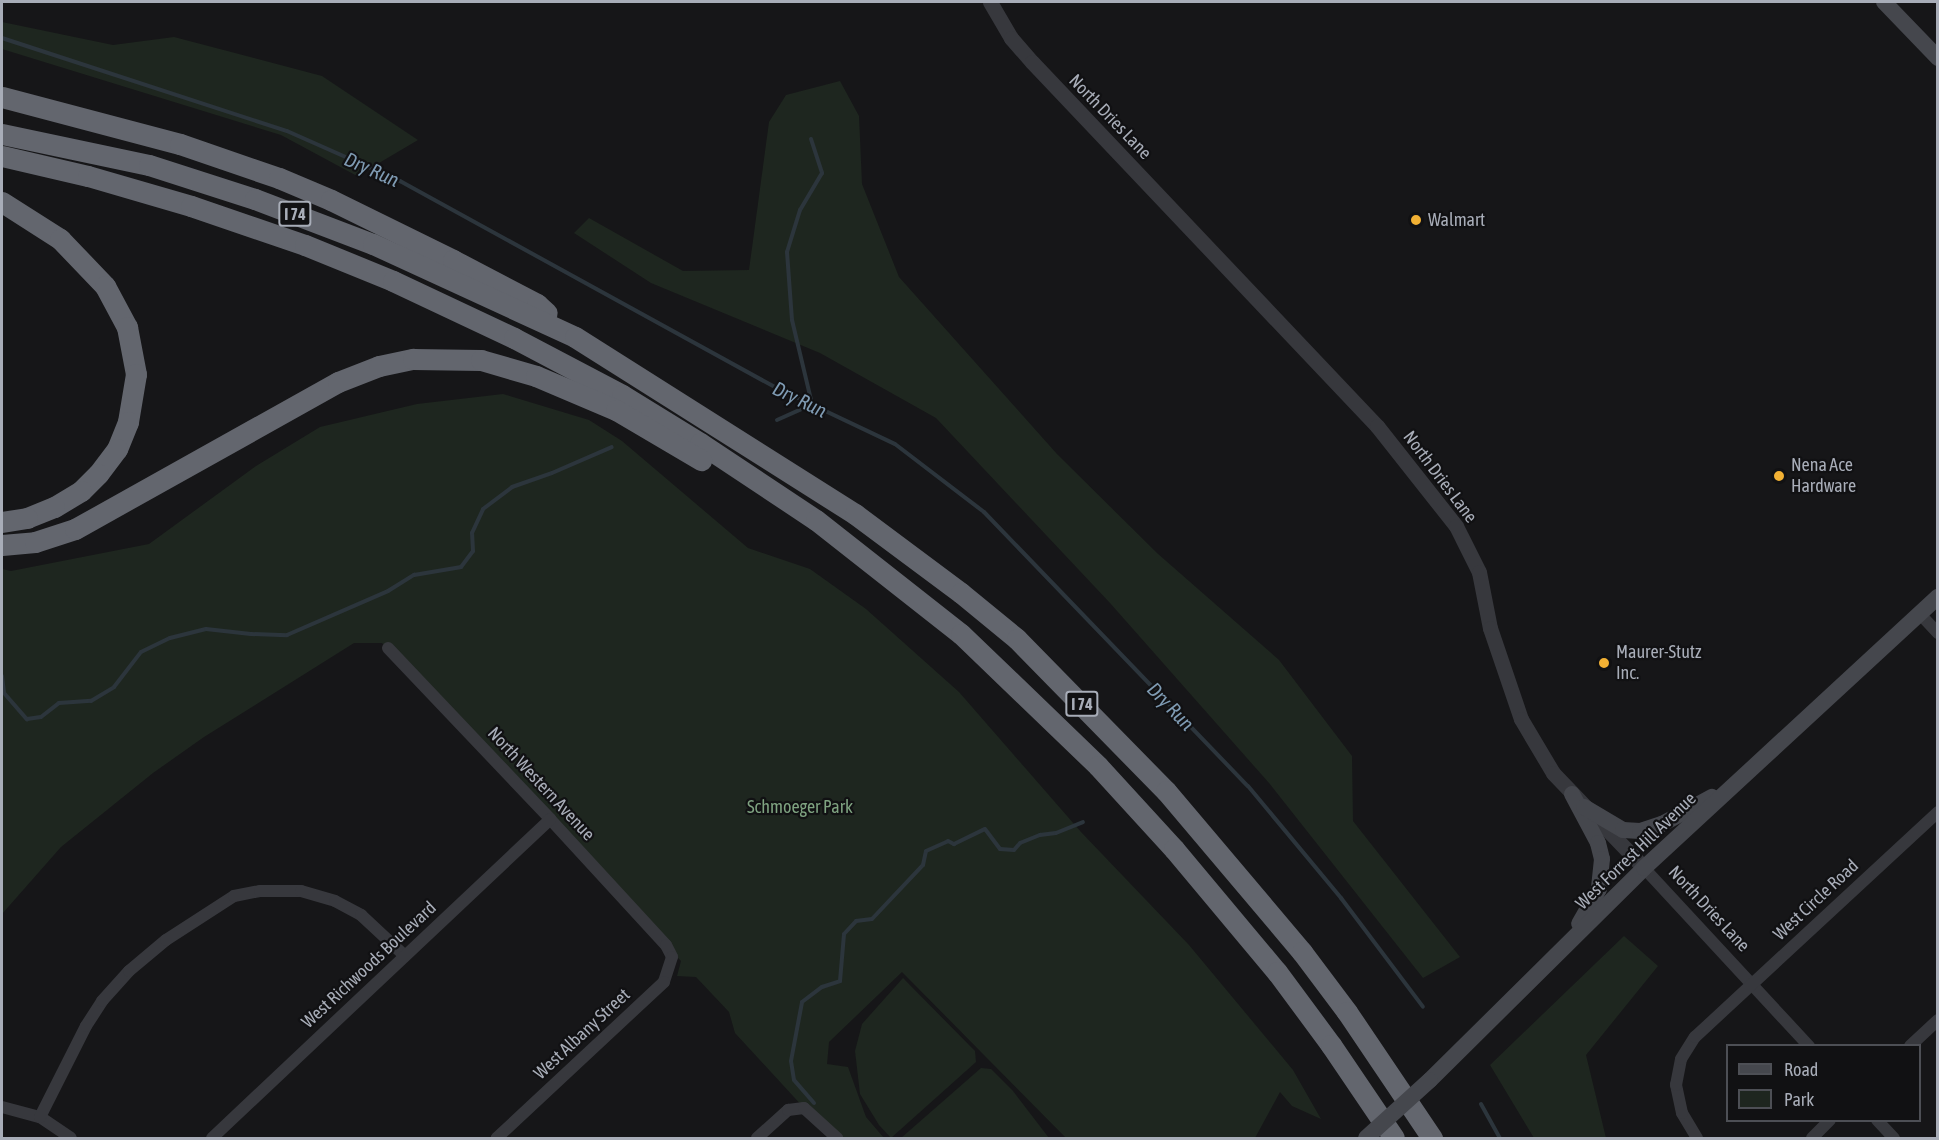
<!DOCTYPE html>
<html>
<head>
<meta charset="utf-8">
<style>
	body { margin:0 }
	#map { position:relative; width:1939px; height:1140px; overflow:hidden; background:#161618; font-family:"Asap Condensed",sans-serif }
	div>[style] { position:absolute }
	.green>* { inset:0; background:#1e261f }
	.stream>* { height:4px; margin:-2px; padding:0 2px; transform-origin:2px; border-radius:2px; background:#2c353c }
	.minor>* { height:12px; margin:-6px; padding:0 6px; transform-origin:6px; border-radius:6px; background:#37383d }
	.tertiary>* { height:15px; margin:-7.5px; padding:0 7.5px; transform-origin:7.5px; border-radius:7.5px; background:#37383d }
	.secondary>* { height:16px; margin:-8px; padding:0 8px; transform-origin:8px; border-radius:8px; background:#45474d }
	.motorway>* { height:21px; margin:-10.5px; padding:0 10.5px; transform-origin:10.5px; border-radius:10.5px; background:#63666e }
	.secondary-bridge>* { height:16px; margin:-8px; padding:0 8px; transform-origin:8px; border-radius:8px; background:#45474d }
	.dots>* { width:16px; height:16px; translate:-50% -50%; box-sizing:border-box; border:3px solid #111113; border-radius:50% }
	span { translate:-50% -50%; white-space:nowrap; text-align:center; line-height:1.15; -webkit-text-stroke:4.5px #111113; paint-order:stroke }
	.shield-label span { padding:2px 4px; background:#111113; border:2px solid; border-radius:4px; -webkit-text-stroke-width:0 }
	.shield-label { font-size:16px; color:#a8adb8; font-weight:700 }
	.street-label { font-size:18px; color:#a8adb8 }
	.poi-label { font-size:18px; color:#a8adb8 }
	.left { translate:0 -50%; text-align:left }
	.park-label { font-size:18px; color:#7fa381 }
	.water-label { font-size:20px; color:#7f9bb3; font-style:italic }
	.frame { position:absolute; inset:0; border:3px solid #a8adb8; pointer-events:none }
	.legend { position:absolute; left:1726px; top:1044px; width:195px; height:78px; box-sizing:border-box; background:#111113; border:2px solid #4d4f55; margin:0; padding:8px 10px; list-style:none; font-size:18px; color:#a8adb8 }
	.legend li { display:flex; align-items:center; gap:12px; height:30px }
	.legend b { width:30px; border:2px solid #4d4f55 }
</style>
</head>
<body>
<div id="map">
	<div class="green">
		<i style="clip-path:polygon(2px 22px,113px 45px,174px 37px,322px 76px,418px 140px,357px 176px,281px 135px,2px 49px)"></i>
		<i style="clip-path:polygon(840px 81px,859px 116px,862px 184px,899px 277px,1057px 454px,1157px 553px,1279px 660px,1352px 756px,1353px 821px,1460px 957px,1423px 978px,1269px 783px,1110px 603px,936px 418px,820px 353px,651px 283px,574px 233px,589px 218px,683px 271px,749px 270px,769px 122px,786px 95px)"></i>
		<i style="clip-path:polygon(503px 394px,589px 420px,622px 441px,748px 548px,810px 569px,866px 609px,959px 692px,1081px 832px,1189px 945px,1293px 1070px,1321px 1119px,1292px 1106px,1280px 1092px,1255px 1138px,1066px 1138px,902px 972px,829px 1042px,827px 1064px,848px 1067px,866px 1117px,884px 1138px,838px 1138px,804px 1108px,735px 1033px,729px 1012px,696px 977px,677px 976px,681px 961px,382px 643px,354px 643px,204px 737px,153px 773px,61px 847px,2px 914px,2px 569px,11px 571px,149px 544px,256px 466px,320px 427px,417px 404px)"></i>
		<i style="clip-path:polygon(1624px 936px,1658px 966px,1586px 1055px,1606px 1138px,1534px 1138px,1490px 1065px)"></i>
		<i style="clip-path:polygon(903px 978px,975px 1051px,976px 1062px,891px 1138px,879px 1125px,860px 1094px,855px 1051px,862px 1024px)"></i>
		<i style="clip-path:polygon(981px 1068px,991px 1069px,1013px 1091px,1049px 1138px,901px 1138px)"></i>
	</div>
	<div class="stream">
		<i style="left:2px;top:38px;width:300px;rotate:18.1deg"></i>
		<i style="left:287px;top:131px;width:124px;rotate:23.9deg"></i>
		<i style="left:400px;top:181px;width:432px;rotate:28.8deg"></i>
		<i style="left:779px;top:389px;width:128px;rotate:25.4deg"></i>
		<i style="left:895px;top:444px;width:112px;rotate:37.4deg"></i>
		<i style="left:984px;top:512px;width:380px;rotate:46.1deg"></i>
		<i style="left:1248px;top:786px;width:146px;rotate:50.3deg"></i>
		<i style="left:1341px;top:898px;width:136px;rotate:53deg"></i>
		<i style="left:811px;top:139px;width:36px;rotate:72deg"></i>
		<i style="left:822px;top:173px;width:43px;rotate:120.7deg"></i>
		<i style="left:800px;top:210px;width:44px;rotate:107.2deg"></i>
		<i style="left:787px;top:252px;width:68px;rotate:85.8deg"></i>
		<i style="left:792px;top:320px;width:86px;rotate:76.6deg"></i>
		<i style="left:777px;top:420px;width:37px;rotate:-24deg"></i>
		<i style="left:2px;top:676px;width:17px;rotate:83deg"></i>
		<i style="left:4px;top:693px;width:35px;rotate:49deg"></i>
		<i style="left:27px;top:719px;width:14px;rotate:-8deg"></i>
		<i style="left:41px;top:717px;width:23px;rotate:-38deg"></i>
		<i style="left:59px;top:703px;width:32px;rotate:-4deg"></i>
		<i style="left:91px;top:701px;width:27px;rotate:-31deg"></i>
		<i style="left:114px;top:687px;width:44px;rotate:-52.4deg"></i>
		<i style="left:141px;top:652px;width:32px;rotate:-26deg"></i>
		<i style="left:170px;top:638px;width:37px;rotate:-14deg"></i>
		<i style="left:206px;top:629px;width:45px;rotate:6.3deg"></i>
		<i style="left:251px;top:634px;width:36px;rotate:2deg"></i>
		<i style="left:287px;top:635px;width:110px;rotate:-23.5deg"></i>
		<i style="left:388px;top:591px;width:31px;rotate:-32deg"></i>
		<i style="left:414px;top:575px;width:48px;rotate:-9.7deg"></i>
		<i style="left:461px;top:567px;width:20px;rotate:-53deg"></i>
		<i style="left:473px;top:551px;width:18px;rotate:-93deg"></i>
		<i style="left:472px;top:533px;width:26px;rotate:-65deg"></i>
		<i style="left:483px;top:509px;width:36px;rotate:-37deg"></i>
		<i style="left:512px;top:487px;width:42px;rotate:-19.3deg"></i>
		<i style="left:552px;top:473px;width:65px;rotate:-23.4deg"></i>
		<i style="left:814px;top:1103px;width:30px;rotate:-131deg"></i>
		<i style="left:794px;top:1080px;width:19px;rotate:-99deg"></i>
		<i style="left:791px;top:1061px;width:60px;rotate:-79.4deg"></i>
		<i style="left:802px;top:1002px;width:25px;rotate:-37deg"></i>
		<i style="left:822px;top:987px;width:19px;rotate:-18deg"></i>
		<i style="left:840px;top:981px;width:47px;rotate:-85.1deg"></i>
		<i style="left:844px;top:934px;width:18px;rotate:-47deg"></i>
		<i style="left:856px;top:921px;width:16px;rotate:-7deg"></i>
		<i style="left:872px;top:919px;width:74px;rotate:-46.6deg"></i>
		<i style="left:923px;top:865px;width:14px;rotate:-78deg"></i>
		<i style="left:926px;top:851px;width:24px;rotate:-24deg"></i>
		<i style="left:948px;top:841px;width:7px;rotate:27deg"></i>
		<i style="left:954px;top:844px;width:34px;rotate:-26deg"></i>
		<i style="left:985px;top:829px;width:25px;rotate:53deg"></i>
		<i style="left:1000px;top:849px;width:14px;rotate:4deg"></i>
		<i style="left:1014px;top:850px;width:9px;rotate:-49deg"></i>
		<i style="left:1020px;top:843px;width:22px;rotate:-22deg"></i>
		<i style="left:1040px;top:835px;width:16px;rotate:-7deg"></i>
		<i style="left:1056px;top:833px;width:29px;rotate:-22deg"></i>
		<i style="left:1481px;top:1104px;width:39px;rotate:61deg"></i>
	</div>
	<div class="minor">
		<i style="left:1920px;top:614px;width:26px;rotate:47deg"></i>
		<i style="left:388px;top:648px;width:236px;rotate:46.5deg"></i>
		<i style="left:550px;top:819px;width:171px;rotate:47.4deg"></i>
		<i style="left:666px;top:945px;width:13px;rotate:63deg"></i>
		<i style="left:672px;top:957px;width:26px;rotate:108deg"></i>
		<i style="left:664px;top:982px;width:229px;rotate:137deg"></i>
		<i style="left:1644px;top:868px;width:243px;rotate:47.2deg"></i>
		<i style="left:1910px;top:1046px;width:38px;rotate:-43deg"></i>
		<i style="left:2px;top:1107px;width:39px;rotate:15deg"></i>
		<i style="left:40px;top:1117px;width:37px;rotate:34deg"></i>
		<i style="left:40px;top:1117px;width:102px;rotate:-63.2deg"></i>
		<i style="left:86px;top:1026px;width:30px;rotate:-57deg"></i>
		<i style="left:102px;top:1001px;width:40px;rotate:-48deg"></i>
		<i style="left:129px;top:971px;width:48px;rotate:-40deg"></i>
		<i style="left:166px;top:940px;width:81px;rotate:-32.9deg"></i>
		<i style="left:234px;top:896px;width:26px;rotate:-11deg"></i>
		<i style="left:260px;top:891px;width:41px"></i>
		<i style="left:301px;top:891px;width:35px;rotate:16deg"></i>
		<i style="left:335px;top:901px;width:30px;rotate:28deg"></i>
		<i style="left:361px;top:915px;width:60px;rotate:43deg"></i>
		<i style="left:1877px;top:1120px;width:25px;rotate:47deg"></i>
		<i style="left:212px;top:1138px;width:465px;rotate:-43.3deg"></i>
		<i style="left:757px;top:1138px;width:42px;rotate:-42.1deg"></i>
		<i style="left:788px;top:1110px;width:16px;rotate:-7deg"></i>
		<i style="left:804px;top:1108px;width:45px;rotate:42.3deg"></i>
		<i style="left:1697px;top:1138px;width:29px;rotate:-121deg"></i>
		<i style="left:1682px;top:1113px;width:29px;rotate:-102deg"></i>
		<i style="left:1676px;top:1085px;width:26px;rotate:-79deg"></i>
		<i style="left:1681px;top:1059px;width:26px;rotate:-58deg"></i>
		<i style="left:1695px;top:1037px;width:331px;rotate:-42.8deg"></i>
		<i style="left:1812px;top:1138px;width:25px;rotate:-45deg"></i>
	</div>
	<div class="tertiary">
		<i style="left:990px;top:2px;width:42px;rotate:59.7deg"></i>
		<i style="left:1011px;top:38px;width:32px;rotate:49deg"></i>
		<i style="left:1032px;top:62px;width:502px;rotate:46.54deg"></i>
		<i style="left:1377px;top:426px;width:127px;rotate:51.7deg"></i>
		<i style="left:1456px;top:526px;width:51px;rotate:63.4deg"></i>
		<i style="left:1479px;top:572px;width:57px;rotate:78.9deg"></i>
		<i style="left:1490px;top:628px;width:96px;rotate:71.2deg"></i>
		<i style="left:1521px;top:719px;width:63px;rotate:59.3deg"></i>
		<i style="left:1553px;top:773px;width:132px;rotate:46.2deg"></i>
	</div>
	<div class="secondary">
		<i style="left:1884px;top:2px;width:78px;rotate:46deg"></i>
		<i style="left:1572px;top:794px;width:55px;rotate:62deg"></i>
		<i style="left:1598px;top:843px;width:16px;rotate:76deg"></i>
		<i style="left:1602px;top:859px;width:30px;rotate:96deg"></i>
		<i style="left:1599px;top:889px;width:40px;rotate:119.7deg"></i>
		<i style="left:1584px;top:807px;width:45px;rotate:30.5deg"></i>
		<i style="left:1623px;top:830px;width:17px;rotate:3deg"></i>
		<i style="left:1640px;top:831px;width:23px;rotate:-18deg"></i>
		<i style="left:1662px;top:824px;width:57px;rotate:-28.4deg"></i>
		<i style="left:1430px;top:1080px;width:301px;rotate:-44.7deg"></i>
		<i style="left:1644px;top:868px;width:400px;rotate:-42.7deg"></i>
	</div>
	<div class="motorway">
		<i style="left:2px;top:97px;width:184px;rotate:14.8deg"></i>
		<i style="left:180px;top:144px;width:105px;rotate:19deg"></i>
		<i style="left:279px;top:178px;width:56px;rotate:22.9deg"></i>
		<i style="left:331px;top:200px;width:136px;rotate:26.2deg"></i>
		<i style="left:453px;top:260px;width:95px;rotate:27.6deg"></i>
		<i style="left:537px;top:304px;width:13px;rotate:42deg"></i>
		<i style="left:2px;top:134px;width:150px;rotate:11.9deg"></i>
		<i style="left:149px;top:165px;width:111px;rotate:17.8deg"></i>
		<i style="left:255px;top:199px;width:126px;rotate:20.9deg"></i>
		<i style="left:373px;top:244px;width:222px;rotate:24.7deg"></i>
		<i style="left:575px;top:337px;width:331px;rotate:32.3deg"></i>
		<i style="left:855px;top:514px;width:132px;rotate:36.7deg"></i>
		<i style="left:961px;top:593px;width:72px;rotate:39.4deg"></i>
		<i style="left:1017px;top:639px;width:213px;rotate:45.6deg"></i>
		<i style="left:1166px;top:791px;width:211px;rotate:49.8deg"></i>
		<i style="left:1302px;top:952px;width:75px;rotate:53.1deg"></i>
		<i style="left:1347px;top:1012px;width:152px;rotate:56deg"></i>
		<i style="left:2px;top:156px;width:88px;rotate:13.1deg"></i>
		<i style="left:88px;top:176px;width:107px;rotate:16.2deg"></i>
		<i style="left:191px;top:206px;width:120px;rotate:18.9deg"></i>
		<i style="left:305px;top:245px;width:95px;rotate:22.2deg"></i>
		<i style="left:393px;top:281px;width:134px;rotate:25.2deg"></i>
		<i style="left:514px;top:338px;width:122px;rotate:27.8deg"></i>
		<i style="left:622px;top:395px;width:92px;rotate:31.6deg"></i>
		<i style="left:700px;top:443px;width:139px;rotate:33.6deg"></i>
		<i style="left:816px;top:520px;width:184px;rotate:38.2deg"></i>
		<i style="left:961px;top:634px;width:190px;rotate:43.9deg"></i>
		<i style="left:1098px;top:766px;width:113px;rotate:47.5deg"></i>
		<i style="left:1174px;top:849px;width:160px;rotate:50.1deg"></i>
		<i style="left:1277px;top:972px;width:91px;rotate:53.5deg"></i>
		<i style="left:1331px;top:1045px;width:112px;rotate:55.9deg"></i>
		<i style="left:2px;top:202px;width:69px;rotate:32.5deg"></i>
		<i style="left:60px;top:239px;width:65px;rotate:46.2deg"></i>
		<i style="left:105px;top:286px;width:47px;rotate:61.8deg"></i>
		<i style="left:127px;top:327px;width:48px;rotate:79.2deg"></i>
		<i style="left:136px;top:374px;width:49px;rotate:99.5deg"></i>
		<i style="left:128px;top:422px;width:29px;rotate:112deg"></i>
		<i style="left:117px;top:449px;width:31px;rotate:127deg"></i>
		<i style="left:98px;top:474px;width:24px;rotate:135deg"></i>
		<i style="left:81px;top:491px;width:31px;rotate:149deg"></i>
		<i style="left:54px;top:507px;width:29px;rotate:158deg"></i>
		<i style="left:27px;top:518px;width:25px;rotate:171deg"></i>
		<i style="left:2px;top:545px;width:33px;rotate:-5deg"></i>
		<i style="left:35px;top:542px;width:42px;rotate:-18deg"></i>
		<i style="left:75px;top:529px;width:301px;rotate:-29.2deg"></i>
		<i style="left:338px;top:382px;width:44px;rotate:-21.3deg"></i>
		<i style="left:379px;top:366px;width:35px;rotate:-12deg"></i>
		<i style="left:413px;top:359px;width:68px;rotate:0.8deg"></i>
		<i style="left:481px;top:360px;width:57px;rotate:16.2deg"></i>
		<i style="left:536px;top:376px;width:87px;rotate:23deg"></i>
		<i style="left:616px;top:410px;width:99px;rotate:30.5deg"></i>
	</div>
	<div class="secondary-bridge">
		<i style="left:1366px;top:1138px;width:86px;rotate:-42.2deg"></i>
	</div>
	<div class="dots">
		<i style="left:1416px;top:220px;background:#f2b134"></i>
		<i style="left:1779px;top:476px;background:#f2b134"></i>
		<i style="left:1604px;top:663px;background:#f2b134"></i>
	</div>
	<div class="shield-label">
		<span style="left:295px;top:214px">I 74</span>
		<span style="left:1082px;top:704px">I 74</span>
	</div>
	<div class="street-label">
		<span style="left:1110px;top:117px;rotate:46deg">North Dries Lane</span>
		<span style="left:1440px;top:477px;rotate:53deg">North Dries Lane</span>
		<span style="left:541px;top:784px;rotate:47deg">North Western Avenue</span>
		<span style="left:1636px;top:851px;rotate:-44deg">West Forrest Hill Avenue</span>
		<span style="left:1816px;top:900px;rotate:-43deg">West Circle Road</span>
		<span style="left:1709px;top:909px;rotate:47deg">North Dries Lane</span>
		<span style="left:369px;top:965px;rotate:-43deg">West Richwoods Boulevard</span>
		<span style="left:582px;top:1034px;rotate:-43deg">West Albany Street</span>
	</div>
	<div class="poi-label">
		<span class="left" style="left:1428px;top:220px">Walmart</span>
		<span class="left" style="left:1791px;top:476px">Nena Ace<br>Hardware</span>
		<span class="left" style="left:1616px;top:663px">Maurer-Stutz<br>Inc.</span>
	</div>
	<div class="park-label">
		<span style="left:800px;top:807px">Schmoeger Park</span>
	</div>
	<div class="water-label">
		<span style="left:372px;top:169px;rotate:24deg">Dry Run</span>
		<span style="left:800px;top:399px;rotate:26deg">Dry Run</span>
		<span style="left:1171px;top:706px;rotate:46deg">Dry Run</span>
	</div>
	<div class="frame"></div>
	<ul class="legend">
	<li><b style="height:8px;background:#45474d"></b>Road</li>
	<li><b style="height:16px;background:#1e261f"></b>Park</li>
	</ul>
</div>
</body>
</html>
